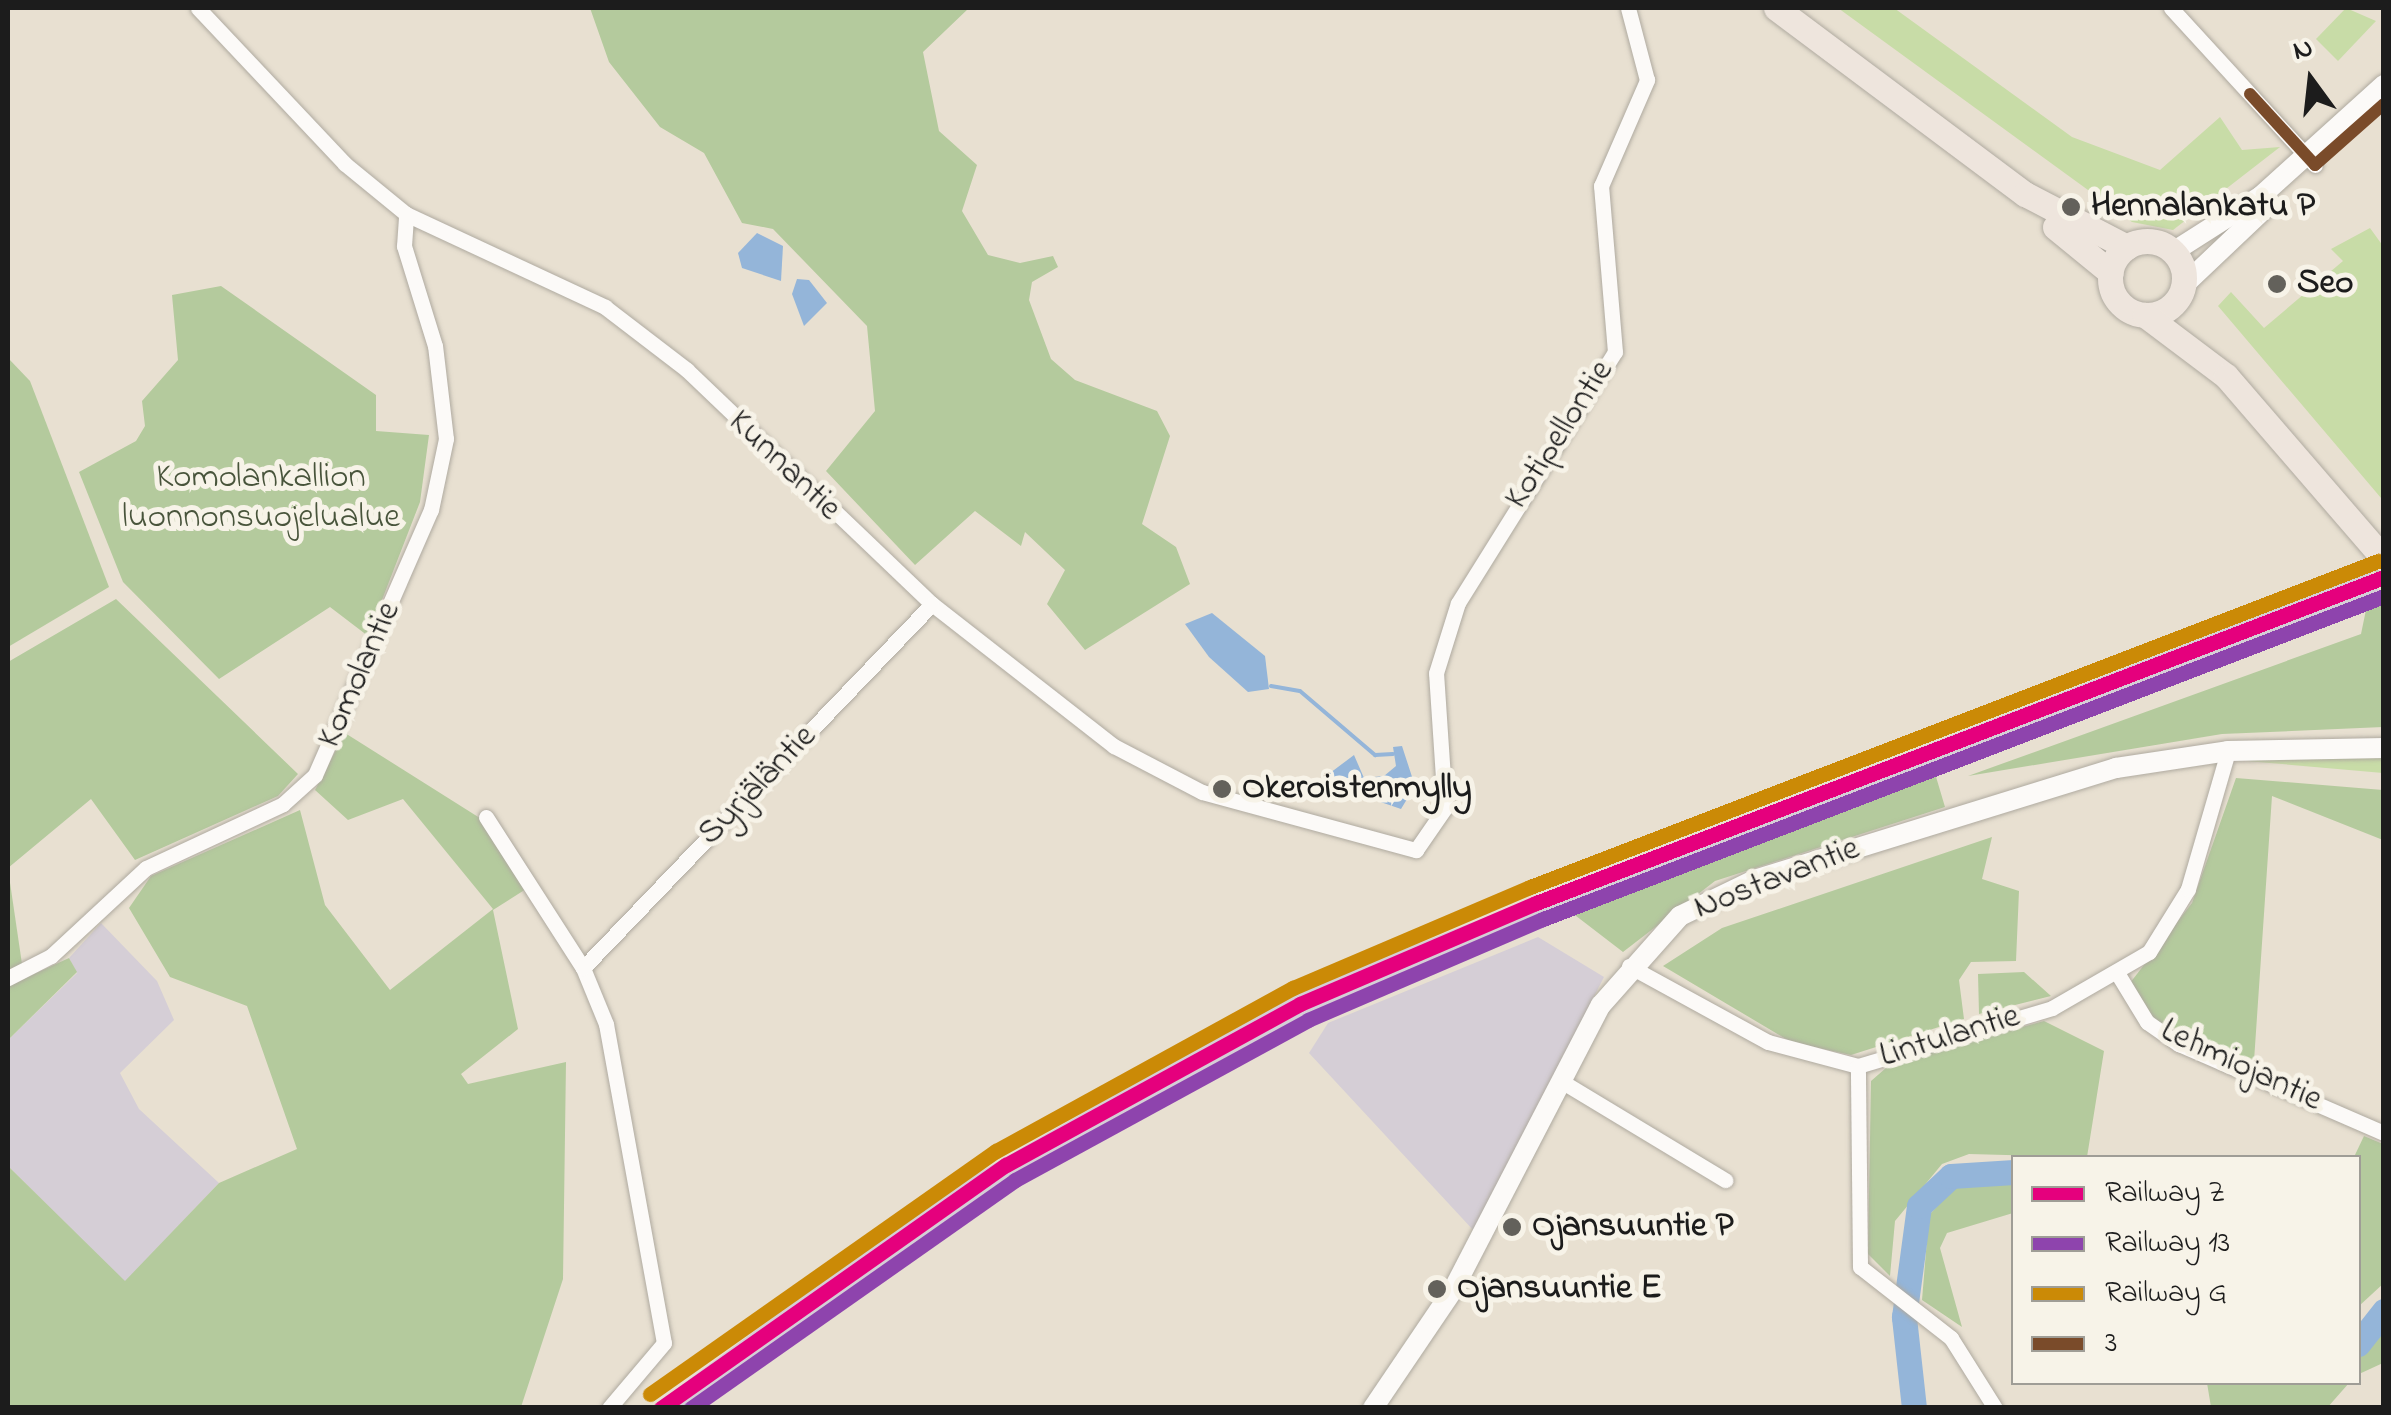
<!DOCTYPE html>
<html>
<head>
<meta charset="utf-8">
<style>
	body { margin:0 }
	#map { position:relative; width:2391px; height:1415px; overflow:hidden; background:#e8e0d1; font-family:"Indie Flower",sans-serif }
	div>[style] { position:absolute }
	.industrial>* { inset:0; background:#d5ced6 }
	.green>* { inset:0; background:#c8dca7 }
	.forest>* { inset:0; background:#b4ca9d }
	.water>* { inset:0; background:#94b5d9 }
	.stream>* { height:4px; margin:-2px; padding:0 2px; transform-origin:2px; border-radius:2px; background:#94b5d9 }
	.river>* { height:25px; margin:-12.5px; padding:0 12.5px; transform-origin:12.5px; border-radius:12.5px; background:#94b5d9 }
	.roads { filter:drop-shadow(0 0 2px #afaaa0) drop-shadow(0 0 2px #afaaa0) }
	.minor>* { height:15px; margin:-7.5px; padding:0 7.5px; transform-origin:7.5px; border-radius:7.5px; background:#fcfaf8 }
	.tertiary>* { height:20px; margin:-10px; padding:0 10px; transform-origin:10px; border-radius:10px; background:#fcfaf8 }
	.primary>* { height:25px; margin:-12.5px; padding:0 12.5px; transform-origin:12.5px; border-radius:12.5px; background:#eee5dd }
	.primary>.ring { margin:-12.5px; padding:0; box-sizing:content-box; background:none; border:25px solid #eee5dd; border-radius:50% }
	.bus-1>* { height:12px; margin:-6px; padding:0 6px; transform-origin:6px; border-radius:6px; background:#7a4b2a }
	.rail-1>* { height:15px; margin:-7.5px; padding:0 7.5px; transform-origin:7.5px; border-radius:7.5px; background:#e5007d }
	.rail-2>* { height:15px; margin:-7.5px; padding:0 7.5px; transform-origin:7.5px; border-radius:7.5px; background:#8e44ad }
	.rail-3>* { height:15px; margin:-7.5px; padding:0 7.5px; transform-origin:7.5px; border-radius:7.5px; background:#cb8a06 }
	.dots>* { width:28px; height:28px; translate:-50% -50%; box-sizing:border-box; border:5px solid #f7f3e8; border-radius:50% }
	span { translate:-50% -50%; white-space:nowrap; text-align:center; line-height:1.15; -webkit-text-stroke:10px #f7f3e8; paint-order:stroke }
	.poi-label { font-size:35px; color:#1c1c1c; font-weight:700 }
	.left { translate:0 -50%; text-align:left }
	.street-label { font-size:35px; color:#1c1c1c }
	.park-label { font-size:35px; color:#48543b }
	.frame { position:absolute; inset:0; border:10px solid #1c1c1c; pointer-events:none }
	.legend { position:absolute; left:2011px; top:1155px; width:350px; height:230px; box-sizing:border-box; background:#f7f3e8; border:2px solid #9f9d96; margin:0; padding:12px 18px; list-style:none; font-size:30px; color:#1c1c1c }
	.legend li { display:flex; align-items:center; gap:20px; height:50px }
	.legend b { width:50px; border:2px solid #9f9d96 }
	.north { position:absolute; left:2261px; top:30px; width:100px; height:100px; -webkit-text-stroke:8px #f7f3e8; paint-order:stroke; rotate:345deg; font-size:28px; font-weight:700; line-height:40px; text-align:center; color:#1c1c1c }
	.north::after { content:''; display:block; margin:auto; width:35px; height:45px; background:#1c1c1c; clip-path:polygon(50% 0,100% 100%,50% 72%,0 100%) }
</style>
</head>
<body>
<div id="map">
	<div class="industrial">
		<i style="clip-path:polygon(2370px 572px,2383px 599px,1609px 893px,1299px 1022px,946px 1224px,690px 1407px,652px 1407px,931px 1200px,1294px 992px)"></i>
		<i style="clip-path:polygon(101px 923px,157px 981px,174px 1020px,120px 1073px,139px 1109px,219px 1183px,125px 1282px,8px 1166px,8px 1040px,77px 973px,69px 958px)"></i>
		<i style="clip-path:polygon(1538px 937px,1604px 977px,1474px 1231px,1309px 1053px,1328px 1023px)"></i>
	</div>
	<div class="green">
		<i style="clip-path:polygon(1838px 8px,1894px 8px,2072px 137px,2160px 170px,2220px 117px,2242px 150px,2280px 147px,2173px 230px,2132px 222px)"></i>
		<i style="clip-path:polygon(2346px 8px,2376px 21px,2338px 61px,2316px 39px)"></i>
		<i style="clip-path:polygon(2370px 228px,2383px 246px,2381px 498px,2218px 306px,2231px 292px,2264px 328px,2343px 261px,2331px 249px)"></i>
		<i style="clip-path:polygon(2383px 758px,2383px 773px,2247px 761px,2258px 758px)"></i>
	</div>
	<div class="forest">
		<i style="clip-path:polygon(590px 8px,969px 8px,923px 52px,939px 131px,977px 165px,962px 211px,988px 255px,1020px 263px,1053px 256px,1058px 267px,1032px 282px,1029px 300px,1051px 359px,1075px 380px,1157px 411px,1170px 436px,1142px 524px,1176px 547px,1190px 584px,1085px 650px,1047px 604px,1065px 570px,1025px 532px,1021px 546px,975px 511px,915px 565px,826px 471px,875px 411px,867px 326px,773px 229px,742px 223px,704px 153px,660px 127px,609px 62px)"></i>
		<i style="clip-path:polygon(221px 286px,376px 395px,376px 431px,429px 435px,420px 502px,368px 636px,330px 607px,219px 679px,123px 582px,79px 472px,136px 441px,145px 426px,142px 401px,178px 360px,172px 295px)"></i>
		<i style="clip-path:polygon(8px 358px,30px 381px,109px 587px,8px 647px)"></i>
		<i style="clip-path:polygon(116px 599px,298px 774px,278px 796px,135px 860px,91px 799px,8px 868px,8px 662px)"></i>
		<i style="clip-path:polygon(2383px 599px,2383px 727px,2222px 734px,1968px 776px,2361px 634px,2367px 605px)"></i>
		<i style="clip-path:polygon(345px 733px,483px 820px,526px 889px,493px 910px,518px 1029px,461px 1074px,468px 1084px,566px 1062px,563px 1279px,521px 1407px,8px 1407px,8px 1166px,125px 1281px,219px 1183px,297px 1149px,247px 1006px,170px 977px,129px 908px,151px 876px,300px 810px,325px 905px,390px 990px,493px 909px,403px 799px,348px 820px,315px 790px)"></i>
		<i style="clip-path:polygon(1934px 770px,1945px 807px,1715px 881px,1623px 952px,1567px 909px)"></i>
		<i style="clip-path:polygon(2236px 778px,2383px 790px,2383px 840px,2272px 796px,2254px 1061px,2152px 1019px,2130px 983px,2192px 903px)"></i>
		<i style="clip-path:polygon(1992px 837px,1982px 879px,2019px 891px,2016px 961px,1971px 962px,1959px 980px,1964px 1019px,1851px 1055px,1791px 1042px,1663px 966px,1722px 928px)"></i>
		<i style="clip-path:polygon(8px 869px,22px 964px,8px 970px)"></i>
		<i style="clip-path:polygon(69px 958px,77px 972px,8px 1040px,8px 986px)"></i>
		<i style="clip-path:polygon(2024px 972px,2051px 996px,1979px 1014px,1978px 974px)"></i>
		<i style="clip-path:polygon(2044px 1021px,2104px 1051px,2087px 1157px,1969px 1154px,1942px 1164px,1895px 1221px,1890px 1276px,1868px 1254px,1871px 1081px,1894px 1061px)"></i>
		<i style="clip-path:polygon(2364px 1136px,2383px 1144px,2384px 1283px,2359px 1306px,2354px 1157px)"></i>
		<i style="clip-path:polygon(2013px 1182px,2013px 1213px,1947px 1233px,1940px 1248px,1962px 1327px,1922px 1300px,1929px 1215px,1956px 1186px)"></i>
		<i style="clip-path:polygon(2383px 1323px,2383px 1363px,2359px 1374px,2359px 1352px)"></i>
		<i style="clip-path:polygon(2207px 1383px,2255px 1384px,2349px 1383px,2327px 1408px,2211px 1407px)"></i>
	</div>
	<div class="water">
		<i style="clip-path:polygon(757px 233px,783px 246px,781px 281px,742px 268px,738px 253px)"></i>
		<i style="clip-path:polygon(797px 279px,809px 280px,827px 303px,804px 326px,792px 294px)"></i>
		<i style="clip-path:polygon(1212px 613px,1265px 656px,1269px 689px,1248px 692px,1209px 657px,1185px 624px)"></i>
		<i style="clip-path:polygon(1402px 746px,1415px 786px,1401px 809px,1331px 785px,1330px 773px,1354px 755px,1364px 778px,1384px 776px,1396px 766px,1393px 747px)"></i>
	</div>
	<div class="stream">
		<i style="left:1271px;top:686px;width:29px;rotate:10deg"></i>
		<i style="left:1300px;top:691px;width:99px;rotate:40.5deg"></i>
		<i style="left:1375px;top:755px;width:18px;rotate:-3deg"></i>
	</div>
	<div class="river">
		<i style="left:2358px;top:1344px;width:42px;rotate:-51.8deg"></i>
		<i style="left:1914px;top:1408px;width:92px;rotate:-96.3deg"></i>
		<i style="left:1904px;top:1317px;width:112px;rotate:-82.3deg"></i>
		<i style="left:1919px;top:1206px;width:44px;rotate:-43.2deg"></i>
		<i style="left:1951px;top:1176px;width:63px;rotate:-3.6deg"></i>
	</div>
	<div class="roads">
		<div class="minor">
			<i style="left:198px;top:8px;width:214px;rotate:46.7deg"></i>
			<i style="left:345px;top:164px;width:79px;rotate:39.3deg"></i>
			<i style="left:406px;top:214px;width:220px;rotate:25deg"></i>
			<i style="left:605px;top:307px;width:103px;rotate:37.5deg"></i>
			<i style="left:687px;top:370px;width:339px;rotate:43.7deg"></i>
			<i style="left:932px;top:604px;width:231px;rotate:38deg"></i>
			<i style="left:1114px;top:746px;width:99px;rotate:27.6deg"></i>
			<i style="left:1202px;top:792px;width:222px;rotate:15.2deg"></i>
			<i style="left:1416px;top:850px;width:51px;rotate:-55.4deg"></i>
			<i style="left:1445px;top:808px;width:135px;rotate:-93.8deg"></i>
			<i style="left:1436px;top:673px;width:73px;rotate:-72.6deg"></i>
			<i style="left:1458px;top:603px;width:296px;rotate:-58deg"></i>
			<i style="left:1615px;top:352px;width:167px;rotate:-94.8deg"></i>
			<i style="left:1601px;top:186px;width:116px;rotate:-66.5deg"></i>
			<i style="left:1647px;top:80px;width:74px;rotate:-104.8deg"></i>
			<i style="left:2171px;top:8px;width:213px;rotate:47.5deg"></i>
			<i style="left:486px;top:817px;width:179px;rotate:57.3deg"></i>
			<i style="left:583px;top:968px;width:61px;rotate:67.7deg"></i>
			<i style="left:606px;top:1024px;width:324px;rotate:79.7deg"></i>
			<i style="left:664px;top:1343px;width:85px;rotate:130.2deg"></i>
			<i style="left:1629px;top:966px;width:158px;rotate:28.7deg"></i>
			<i style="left:1768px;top:1042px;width:93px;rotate:14.9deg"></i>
			<i style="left:583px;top:968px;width:504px;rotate:-46.21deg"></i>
			<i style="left:2119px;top:976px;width:54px;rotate:58.7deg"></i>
			<i style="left:2147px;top:1022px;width:39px;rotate:35deg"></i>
			<i style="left:2179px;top:1044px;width:223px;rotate:23.5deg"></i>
			<i style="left:8px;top:978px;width:48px;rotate:-27.1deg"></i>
			<i style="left:51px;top:956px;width:129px;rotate:-42.8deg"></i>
			<i style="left:146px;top:868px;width:151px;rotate:-25deg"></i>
			<i style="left:283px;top:804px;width:43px;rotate:-42.2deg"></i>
			<i style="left:315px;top:775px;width:289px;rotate:-66.4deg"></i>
			<i style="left:431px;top:510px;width:73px;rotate:-78.1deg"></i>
			<i style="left:446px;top:439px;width:94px;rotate:-96.7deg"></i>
			<i style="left:435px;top:346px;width:105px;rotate:-107.2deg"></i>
			<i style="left:404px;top:246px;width:32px;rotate:-86deg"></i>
			<i style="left:1561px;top:1081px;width:192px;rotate:31.1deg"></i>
			<i style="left:1995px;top:1408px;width:83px;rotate:-122.2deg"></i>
			<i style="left:1951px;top:1338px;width:115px;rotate:-142deg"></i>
			<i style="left:1860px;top:1267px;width:201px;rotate:-90.6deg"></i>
			<i style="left:1858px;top:1066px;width:202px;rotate:-16.6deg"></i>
			<i style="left:2052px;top:1008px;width:112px;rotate:-30deg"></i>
			<i style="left:2149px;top:952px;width:74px;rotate:-58.2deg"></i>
			<i style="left:2188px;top:889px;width:144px;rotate:-73.8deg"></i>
		</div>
		<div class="tertiary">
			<i style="left:2173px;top:252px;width:104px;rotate:-32.5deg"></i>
			<i style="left:2261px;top:196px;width:166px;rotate:-42.1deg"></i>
			<i style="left:2184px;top:285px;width:108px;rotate:-43.5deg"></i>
			<i style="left:1373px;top:1408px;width:143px;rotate:-55.9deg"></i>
			<i style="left:1453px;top:1290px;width:321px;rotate:-62.6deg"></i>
			<i style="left:1601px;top:1005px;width:119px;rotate:-48.4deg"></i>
			<i style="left:1680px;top:916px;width:82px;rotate:-25.9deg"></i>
			<i style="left:1754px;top:880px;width:379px;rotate:-17.2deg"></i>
			<i style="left:2116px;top:768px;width:113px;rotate:-8.6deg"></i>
			<i style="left:2228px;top:751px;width:156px;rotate:-1.1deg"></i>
		</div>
		<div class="primary">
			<i style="left:1776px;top:8px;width:311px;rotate:36.8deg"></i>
			<i style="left:2025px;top:194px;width:115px;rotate:27.5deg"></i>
			<i style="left:2055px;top:227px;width:72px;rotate:39.4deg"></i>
			<i class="ring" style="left:2110px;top:241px;width:49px;height:49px"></i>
			<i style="left:2145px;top:315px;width:101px;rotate:37deg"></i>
			<i style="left:2226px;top:376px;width:242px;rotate:49.2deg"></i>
		</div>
	</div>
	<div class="bus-1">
		<i style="left:2250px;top:94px;width:96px;rotate:47.5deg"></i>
		<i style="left:2315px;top:165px;width:92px;rotate:-41.5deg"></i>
	</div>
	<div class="rail-1">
		<i style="left:661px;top:1408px;width:422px;rotate:-35.2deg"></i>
		<i style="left:1006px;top:1165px;width:335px;rotate:-28.7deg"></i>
		<i style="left:1300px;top:1004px;width:257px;rotate:-23.2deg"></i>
		<i style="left:1536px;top:903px;width:909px;rotate:-21.03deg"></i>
	</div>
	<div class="rail-2">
		<i style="left:691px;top:1408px;width:396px;rotate:-35.1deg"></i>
		<i style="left:1015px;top:1180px;width:334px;rotate:-28.6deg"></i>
		<i style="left:1308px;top:1020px;width:256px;rotate:-23.3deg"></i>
		<i style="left:1543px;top:919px;width:901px;rotate:-21.01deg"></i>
	</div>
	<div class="rail-3">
		<i style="left:650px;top:1394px;width:423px;rotate:-35.1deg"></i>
		<i style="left:996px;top:1151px;width:339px;rotate:-28.8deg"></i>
		<i style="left:1293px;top:988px;width:258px;rotate:-23.1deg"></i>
		<i style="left:1530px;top:887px;width:909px;rotate:-21.03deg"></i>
	</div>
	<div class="dots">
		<i style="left:2071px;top:207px;background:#63615b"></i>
		<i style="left:2277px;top:284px;background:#63615b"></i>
		<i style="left:1222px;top:789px;background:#63615b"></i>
		<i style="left:1512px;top:1227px;background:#63615b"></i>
		<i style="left:1437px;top:1289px;background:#63615b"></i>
	</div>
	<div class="poi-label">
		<span class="left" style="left:2091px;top:207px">Hennalankatu P</span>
		<span class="left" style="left:2297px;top:284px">Seo</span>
		<span class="left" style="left:1242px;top:789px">Okeroistenmylly</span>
		<span class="left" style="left:1532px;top:1227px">Ojansuuntie P</span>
		<span class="left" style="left:1457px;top:1289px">Ojansuuntie E</span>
	</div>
	<div class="street-label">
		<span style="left:1560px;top:435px;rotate:-57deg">Kotipellontie</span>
		<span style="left:784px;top:466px;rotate:44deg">Kunnantie</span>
		<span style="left:360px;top:675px;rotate:-66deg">Komolantie</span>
		<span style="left:758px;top:786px;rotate:-46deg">Syrjäläntie</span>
		<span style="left:1777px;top:879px;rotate:-21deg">Nostavantie</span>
		<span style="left:1950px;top:1037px;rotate:-17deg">Lintulantie</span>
		<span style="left:2241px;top:1066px;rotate:25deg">Lehmiojantie</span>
	</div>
	<div class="park-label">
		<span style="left:261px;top:498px">Komolankallion<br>luonnonsuojelualue</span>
	</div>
	<div class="frame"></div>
	<ul class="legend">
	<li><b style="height:12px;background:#e5007d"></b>Railway Z</li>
	<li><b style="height:12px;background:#8e44ad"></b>Railway 13</li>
	<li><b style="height:12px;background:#cb8a06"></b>Railway G</li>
	<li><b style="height:12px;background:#7a4b2a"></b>3</li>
	</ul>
	<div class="north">N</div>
</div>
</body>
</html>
